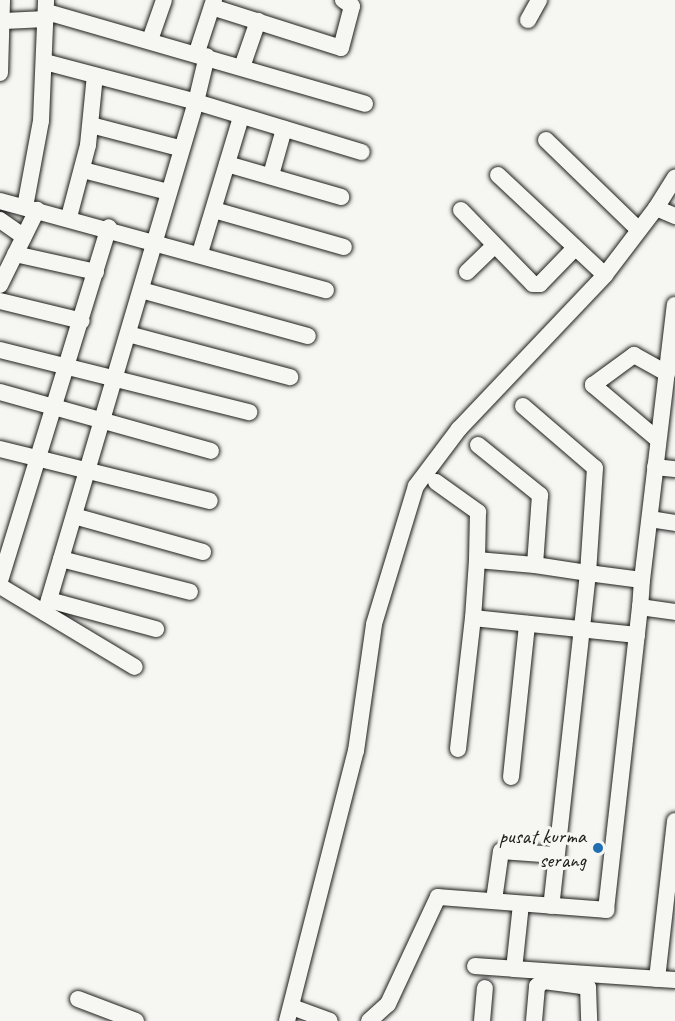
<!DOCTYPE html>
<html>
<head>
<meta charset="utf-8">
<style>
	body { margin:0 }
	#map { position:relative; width:675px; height:1021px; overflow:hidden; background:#f6f6f2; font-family:Caveat,sans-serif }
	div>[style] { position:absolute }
	.roads { filter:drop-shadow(0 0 2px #1c1c1c) drop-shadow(0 0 2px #1c1c1c) }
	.minor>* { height:16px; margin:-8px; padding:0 8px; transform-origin:8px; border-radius:8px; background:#f6f6f2 }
	.dots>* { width:16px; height:16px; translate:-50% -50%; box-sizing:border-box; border:3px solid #f6f6f2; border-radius:50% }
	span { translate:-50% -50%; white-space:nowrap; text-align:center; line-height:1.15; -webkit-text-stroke:6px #f6f6f2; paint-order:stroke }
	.poi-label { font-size:21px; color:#1c1c1c }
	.right { translate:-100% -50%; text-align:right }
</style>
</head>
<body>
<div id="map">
	<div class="roads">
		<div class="minor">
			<i style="left:212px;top:7px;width:135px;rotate:17.6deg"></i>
			<i style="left:341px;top:48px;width:43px;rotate:-75.3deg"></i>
			<i style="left:352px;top:6px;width:11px;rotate:-146deg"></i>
			<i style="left:47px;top:12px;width:331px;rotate:16.1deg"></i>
			<i style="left:528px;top:20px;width:23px;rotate:-61deg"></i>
			<i style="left:4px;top:21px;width:42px;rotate:-2.7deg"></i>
			<i style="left:150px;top:40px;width:42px;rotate:-70.7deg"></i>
			<i style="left:197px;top:52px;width:55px;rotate:-71.9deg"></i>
			<i style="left:45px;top:62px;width:156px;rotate:14.8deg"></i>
			<i style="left:196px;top:102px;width:47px;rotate:-76.6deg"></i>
			<i style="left:242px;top:67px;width:49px;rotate:-70.8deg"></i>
			<i style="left:0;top:73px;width:73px;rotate:-88.4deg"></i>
			<i style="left:91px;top:125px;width:91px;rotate:14.6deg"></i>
			<i style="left:546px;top:140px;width:129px;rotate:44.1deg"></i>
			<i style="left:227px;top:164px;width:119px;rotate:16.1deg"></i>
			<i style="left:83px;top:170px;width:88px;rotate:14.5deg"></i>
			<i style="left:271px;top:175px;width:48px;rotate:-74.2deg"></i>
			<i style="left:498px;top:175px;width:146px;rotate:43.1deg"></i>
			<i style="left:0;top:201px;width:338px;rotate:15.3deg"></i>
			<i style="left:25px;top:207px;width:87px;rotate:-79.5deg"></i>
			<i style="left:41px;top:121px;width:121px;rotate:-87.6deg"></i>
			<i style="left:656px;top:208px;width:36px;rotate:-58deg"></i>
			<i style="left:214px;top:210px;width:135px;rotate:15.9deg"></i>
			<i style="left:461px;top:210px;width:103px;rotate:45.8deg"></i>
			<i style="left:533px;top:284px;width:7px"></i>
			<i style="left:540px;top:284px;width:50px;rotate:-45.8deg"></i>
			<i style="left:69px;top:217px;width:74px;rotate:-75.2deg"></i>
			<i style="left:88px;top:145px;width:70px;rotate:-84.3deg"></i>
			<i style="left:0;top:220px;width:29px;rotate:35deg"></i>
			<i style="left:200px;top:253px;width:142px;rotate:-73.2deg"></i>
			<i style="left:15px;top:254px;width:83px;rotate:12.5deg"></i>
			<i style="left:467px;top:272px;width:37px;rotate:-44deg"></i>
			<i style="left:0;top:285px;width:84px;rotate:-63.7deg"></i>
			<i style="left:141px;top:290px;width:173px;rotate:15.4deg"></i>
			<i style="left:0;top:301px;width:84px;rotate:13.7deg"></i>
			<i style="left:128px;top:334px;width:168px;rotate:14.9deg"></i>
			<i style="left:0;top:350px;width:257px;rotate:14deg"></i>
			<i style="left:0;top:392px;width:219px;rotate:15.6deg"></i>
			<i style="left:523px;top:406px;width:95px;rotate:40.7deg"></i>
			<i style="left:595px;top:468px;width:105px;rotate:93.8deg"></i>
			<i style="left:588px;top:573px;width:54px;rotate:7.4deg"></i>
			<i style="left:642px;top:580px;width:27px;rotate:94deg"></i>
			<i style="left:640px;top:607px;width:35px;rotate:8deg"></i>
			<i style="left:657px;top:439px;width:84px;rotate:-139.8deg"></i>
			<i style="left:593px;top:385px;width:51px;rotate:-36.2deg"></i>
			<i style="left:634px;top:355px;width:38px;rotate:29deg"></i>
			<i style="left:478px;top:445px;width:80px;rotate:38.9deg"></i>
			<i style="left:540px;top:495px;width:70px;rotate:94.1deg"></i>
			<i style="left:535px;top:565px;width:54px;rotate:8.6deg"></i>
			<i style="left:588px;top:573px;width:335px;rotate:96.3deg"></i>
			<i style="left:0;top:449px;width:216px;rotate:13.9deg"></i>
			<i style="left:655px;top:467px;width:20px;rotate:6deg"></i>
			<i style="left:436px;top:482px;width:52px;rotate:35.5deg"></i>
			<i style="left:478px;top:512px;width:48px;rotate:91.2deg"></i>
			<i style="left:477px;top:560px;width:58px;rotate:4.9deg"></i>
			<i style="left:74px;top:516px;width:134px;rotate:15.6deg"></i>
			<i style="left:650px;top:519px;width:25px;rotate:9deg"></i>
			<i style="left:61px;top:559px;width:133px;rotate:14.3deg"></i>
			<i style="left:477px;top:560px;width:58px;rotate:93.9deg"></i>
			<i style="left:473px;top:618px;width:165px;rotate:5.9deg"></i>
			<i style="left:642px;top:580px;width:277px;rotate:-83.2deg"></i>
			<i style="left:0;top:581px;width:370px;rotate:-72.9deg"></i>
			<i style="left:0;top:586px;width:157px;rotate:31deg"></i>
			<i style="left:49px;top:600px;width:111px;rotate:15.2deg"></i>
			<i style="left:45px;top:613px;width:533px;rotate:-73.54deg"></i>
			<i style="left:196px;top:102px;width:173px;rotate:16.8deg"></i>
			<i style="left:458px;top:749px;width:132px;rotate:-83.5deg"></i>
			<i style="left:511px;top:777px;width:154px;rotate:-84deg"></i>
			<i style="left:494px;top:900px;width:49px;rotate:-81.9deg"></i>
			<i style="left:501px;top:851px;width:55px;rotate:4.2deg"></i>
			<i style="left:521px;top:904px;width:65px;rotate:96.1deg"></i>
			<i style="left:514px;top:969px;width:161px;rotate:3.9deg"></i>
			<i style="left:475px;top:966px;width:39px;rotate:4deg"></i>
			<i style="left:657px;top:979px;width:159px;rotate:-83.5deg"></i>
			<i style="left:78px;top:999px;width:62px;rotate:20.8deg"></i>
			<i style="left:292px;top:1007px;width:40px;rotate:20.2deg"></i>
			<i style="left:287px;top:1021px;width:279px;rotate:-75.7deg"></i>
			<i style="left:356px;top:751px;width:128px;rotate:-81.9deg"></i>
			<i style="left:374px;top:624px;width:144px;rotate:-73.1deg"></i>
			<i style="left:416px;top:486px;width:71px;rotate:-53deg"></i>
			<i style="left:459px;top:429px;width:212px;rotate:-46.5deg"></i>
			<i style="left:605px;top:275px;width:84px;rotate:-52.7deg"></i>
			<i style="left:656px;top:208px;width:21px;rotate:23deg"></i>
			<i style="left:369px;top:1021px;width:25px;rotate:-42deg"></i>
			<i style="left:388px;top:1004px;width:118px;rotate:-65deg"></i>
			<i style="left:438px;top:897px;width:169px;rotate:4.4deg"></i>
			<i style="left:606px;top:910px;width:305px;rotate:-83.6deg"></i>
			<i style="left:482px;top:1021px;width:33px;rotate:-85deg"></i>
			<i style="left:534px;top:1021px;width:35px;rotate:-85deg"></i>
			<i style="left:537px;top:986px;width:9px;rotate:-36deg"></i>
			<i style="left:544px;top:981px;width:44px;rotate:7.8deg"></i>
			<i style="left:588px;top:987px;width:34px;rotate:88deg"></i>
		</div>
	</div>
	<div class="dots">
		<i style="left:598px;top:848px;background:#1f6fb2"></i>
	</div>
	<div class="poi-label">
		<span class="right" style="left:586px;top:848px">pusat kurma<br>serang</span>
	</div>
</div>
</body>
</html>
